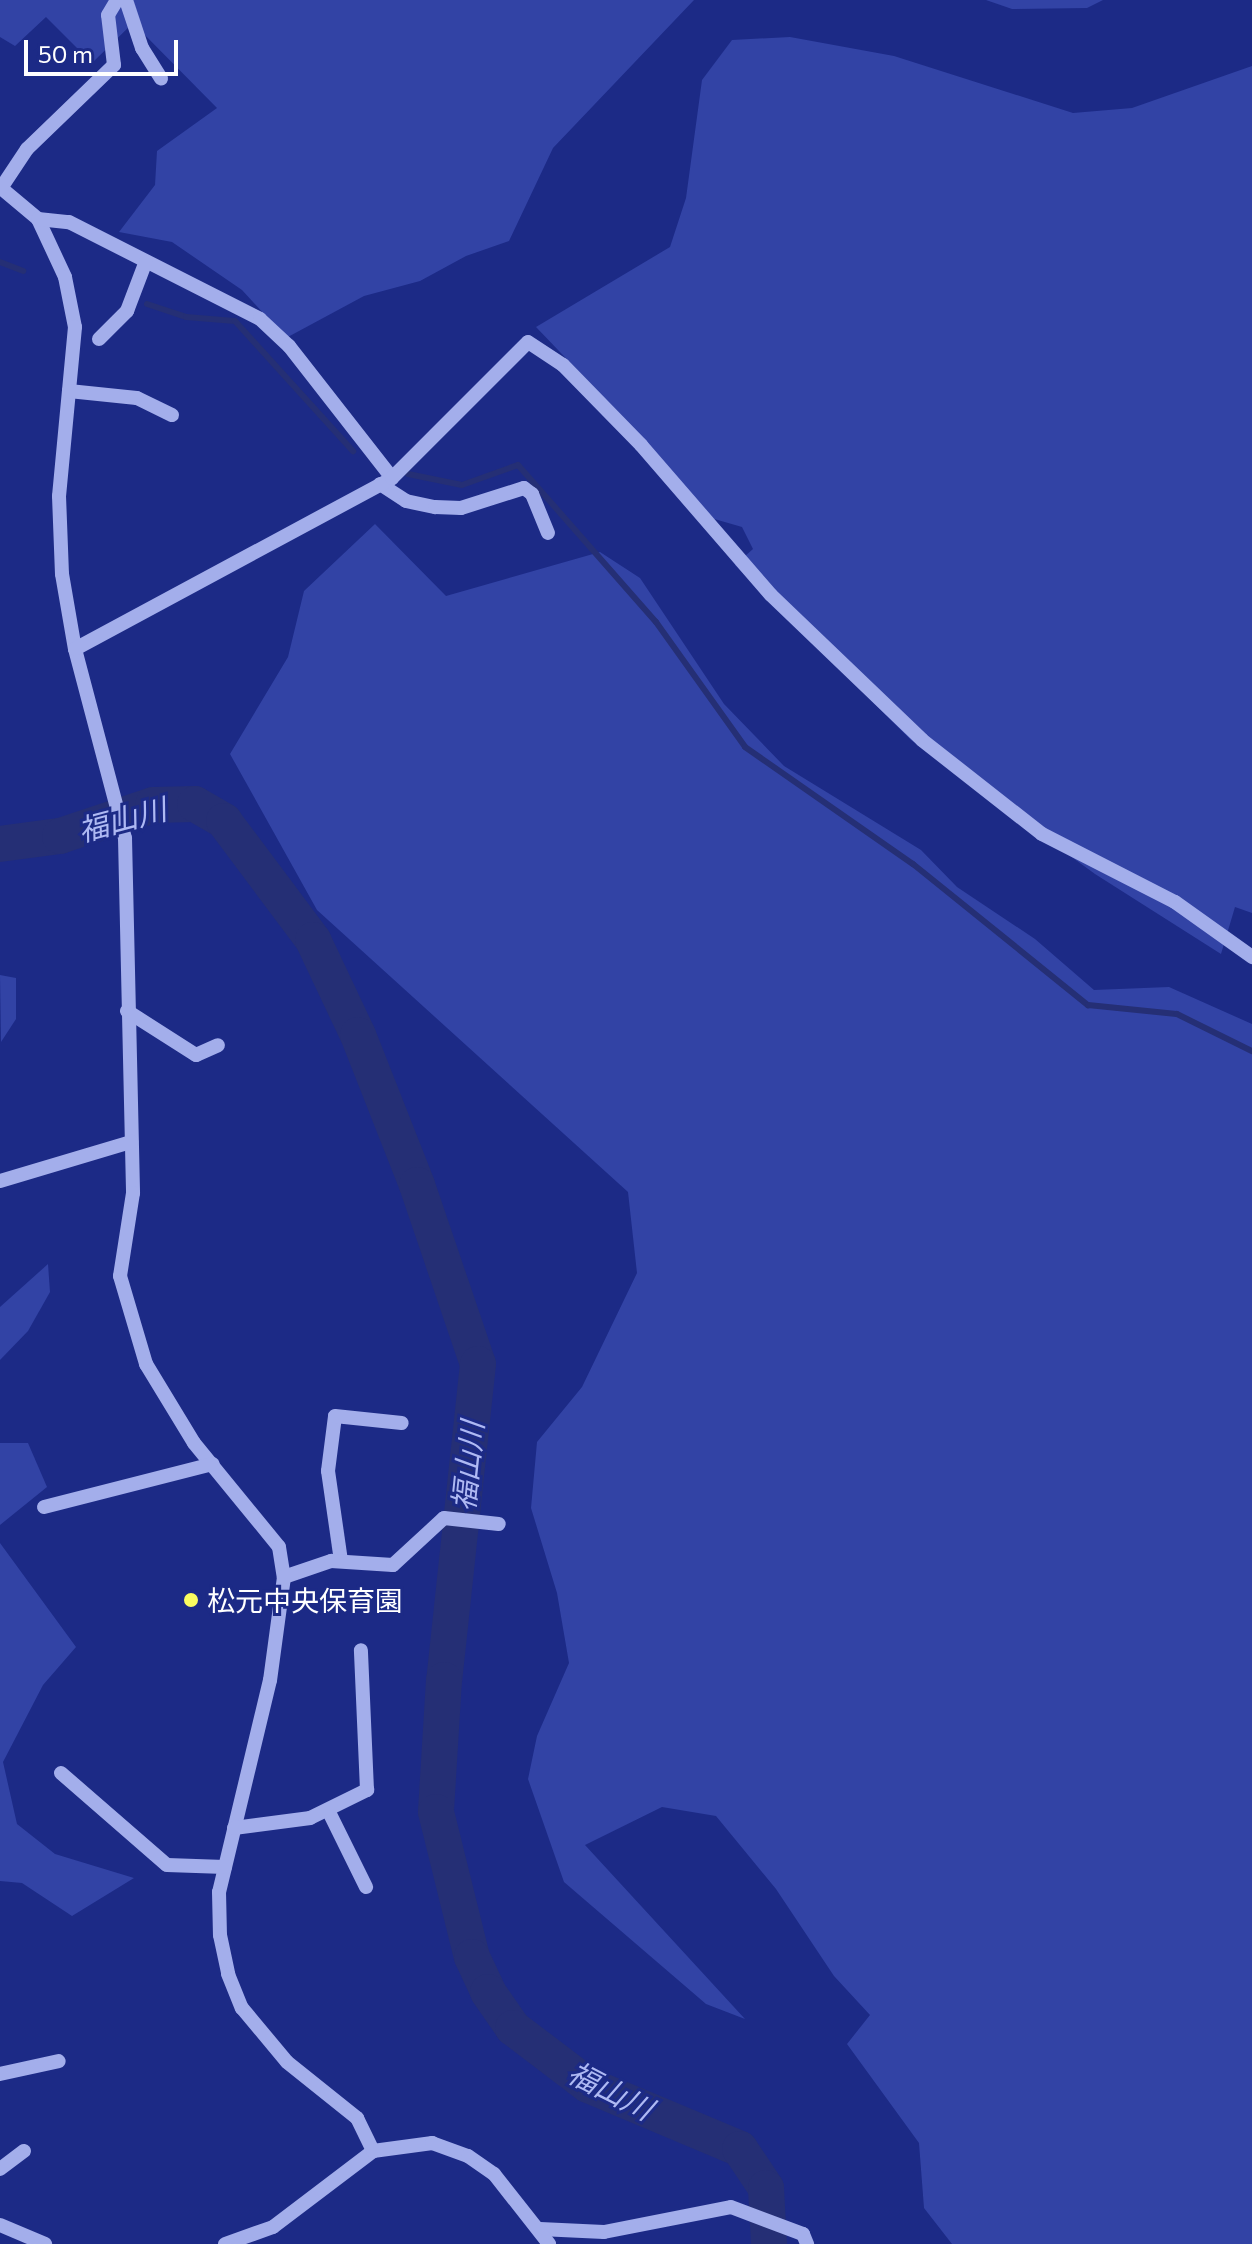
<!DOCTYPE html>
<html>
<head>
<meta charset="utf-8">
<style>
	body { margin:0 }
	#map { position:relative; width:1252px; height:2244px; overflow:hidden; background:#1c2a86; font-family:Commissioner,"Noto Sans JP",sans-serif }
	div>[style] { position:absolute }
	.green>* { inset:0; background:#3243a5 }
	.stream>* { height:6px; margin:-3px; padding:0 3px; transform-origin:3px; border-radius:3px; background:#252f75 }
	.river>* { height:36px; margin:-18px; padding:0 18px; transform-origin:18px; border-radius:18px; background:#252f75 }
	.minor>* { height:14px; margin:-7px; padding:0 7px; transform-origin:7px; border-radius:7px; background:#a3aeeb }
	.dots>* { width:22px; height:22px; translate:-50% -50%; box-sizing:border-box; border:4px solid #1c2a86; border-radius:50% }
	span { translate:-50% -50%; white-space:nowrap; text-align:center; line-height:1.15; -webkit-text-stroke:6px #1c2a86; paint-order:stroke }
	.poi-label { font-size:28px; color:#fff }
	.left { translate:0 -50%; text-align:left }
	.water-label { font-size:30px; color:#aeb9f3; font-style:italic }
	.scale { position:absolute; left:24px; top:40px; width:154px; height:36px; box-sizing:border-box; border:4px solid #fff; border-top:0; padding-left:10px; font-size:24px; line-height:28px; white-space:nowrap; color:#fff; -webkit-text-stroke:6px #1c2a86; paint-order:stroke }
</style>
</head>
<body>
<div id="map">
	<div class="green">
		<i style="clip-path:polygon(0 0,694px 0,553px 148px,509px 241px,466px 256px,420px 281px,364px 296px,286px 338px,242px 290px,172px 242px,119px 232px,155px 185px,157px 151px,217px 108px,133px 23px,92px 63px,46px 17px,15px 46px,0 37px)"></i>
		<i style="clip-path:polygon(986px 0,1103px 0,1087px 8px,1012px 9px)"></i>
		<i style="clip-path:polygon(790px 37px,894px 56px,1073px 113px,1132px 108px,1252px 66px,1252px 913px,1235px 907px,1221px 954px,1095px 874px,911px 740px,735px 565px,753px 549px,742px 527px,704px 516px,627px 422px,536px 327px,670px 247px,686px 198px,702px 80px,732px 40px)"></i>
		<i style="clip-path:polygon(375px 524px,446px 596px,600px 552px,640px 578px,724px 704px,784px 766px,921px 850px,957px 887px,1035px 939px,1094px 990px,1169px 987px,1252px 1024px,1252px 2244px,952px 2244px,924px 2208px,919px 2143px,847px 2044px,870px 2015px,834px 1976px,776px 1889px,716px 1816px,662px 1807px,585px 1845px,745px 2019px,706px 2004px,564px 1882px,528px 1779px,537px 1736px,569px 1663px,557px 1593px,531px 1508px,537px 1442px,582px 1387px,637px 1273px,628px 1192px,317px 910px,230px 754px,288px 657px,304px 591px)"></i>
		<i style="clip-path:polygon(0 975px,16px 978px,16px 1019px,1px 1042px)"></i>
		<i style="clip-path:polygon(48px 1264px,50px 1292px,28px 1331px,0 1360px,0 1307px)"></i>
		<i style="clip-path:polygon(0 1443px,28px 1443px,47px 1487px,0 1525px)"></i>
		<i style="clip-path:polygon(0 1543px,76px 1647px,43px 1685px,3px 1762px,17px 1824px,55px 1854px,134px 1878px,72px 1916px,22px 1883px,0 1881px)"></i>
	</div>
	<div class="stream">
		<i style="left:0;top:262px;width:25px;rotate:21deg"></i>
		<i style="left:147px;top:304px;width:41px;rotate:18.4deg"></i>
		<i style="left:186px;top:317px;width:49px;rotate:4.7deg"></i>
		<i style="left:235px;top:321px;width:176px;rotate:47.8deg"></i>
		<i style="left:408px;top:474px;width:55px;rotate:11.5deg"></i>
		<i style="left:462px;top:485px;width:59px;rotate:-19.7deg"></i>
		<i style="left:518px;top:465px;width:209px;rotate:48.7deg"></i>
		<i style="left:656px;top:622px;width:153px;rotate:54.5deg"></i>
		<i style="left:745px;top:747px;width:205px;rotate:34.9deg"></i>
		<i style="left:913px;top:864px;width:225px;rotate:38.9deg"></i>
		<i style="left:1088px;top:1005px;width:89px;rotate:5.8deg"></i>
		<i style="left:1177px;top:1014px;width:84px;rotate:26.3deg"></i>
	</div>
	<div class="river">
		<i style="left:0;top:844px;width:61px;rotate:-7.6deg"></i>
		<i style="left:60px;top:836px;width:98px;rotate:-18.4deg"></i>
		<i style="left:153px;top:805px;width:42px;rotate:-1.4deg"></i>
		<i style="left:195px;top:804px;width:34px;rotate:30deg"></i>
		<i style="left:224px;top:821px;width:149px;rotate:53.2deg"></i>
		<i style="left:313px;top:940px;width:105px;rotate:64.7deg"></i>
		<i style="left:358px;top:1035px;width:161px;rotate:68.5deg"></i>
		<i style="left:417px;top:1185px;width:189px;rotate:71.2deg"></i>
		<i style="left:478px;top:1364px;width:318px;rotate:96.1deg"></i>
		<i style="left:444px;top:1680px;width:132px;rotate:93.5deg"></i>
		<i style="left:436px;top:1812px;width:149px;rotate:76.1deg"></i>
		<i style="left:472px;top:1957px;width:38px;rotate:65deg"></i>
		<i style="left:488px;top:1992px;width:44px;rotate:55.2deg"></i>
		<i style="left:513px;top:2028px;width:94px;rotate:37.2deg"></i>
		<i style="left:588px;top:2085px;width:165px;rotate:22.8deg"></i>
		<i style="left:740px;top:2149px;width:47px;rotate:56.3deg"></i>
		<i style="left:766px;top:2188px;width:56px;rotate:86.9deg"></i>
	</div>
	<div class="minor">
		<i style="left:126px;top:0;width:51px;rotate:71.6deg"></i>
		<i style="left:142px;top:48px;width:36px;rotate:58deg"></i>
		<i style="left:0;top:187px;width:50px;rotate:40.1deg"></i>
		<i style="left:38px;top:219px;width:64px;rotate:65deg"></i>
		<i style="left:65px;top:277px;width:51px;rotate:78.7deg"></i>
		<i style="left:75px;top:327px;width:170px;rotate:95.4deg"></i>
		<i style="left:59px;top:496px;width:78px;rotate:87.8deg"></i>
		<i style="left:62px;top:574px;width:76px;rotate:80.2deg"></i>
		<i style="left:75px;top:649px;width:196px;rotate:75.2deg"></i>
		<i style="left:125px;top:838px;width:355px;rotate:88.7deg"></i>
		<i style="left:133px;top:1193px;width:84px;rotate:98.9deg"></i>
		<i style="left:120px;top:1276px;width:92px;rotate:73.5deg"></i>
		<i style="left:146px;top:1364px;width:92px;rotate:58.7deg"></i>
		<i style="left:194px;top:1443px;width:134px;rotate:50.7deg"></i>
		<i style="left:279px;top:1547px;width:30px;rotate:81deg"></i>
		<i style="left:284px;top:1577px;width:104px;rotate:97.7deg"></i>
		<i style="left:270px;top:1680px;width:218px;rotate:103.5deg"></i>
		<i style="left:219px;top:1892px;width:43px;rotate:88.7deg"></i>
		<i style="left:220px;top:1935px;width:40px;rotate:78deg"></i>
		<i style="left:228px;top:1974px;width:37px;rotate:68deg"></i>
		<i style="left:242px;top:2008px;width:70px;rotate:50.2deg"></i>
		<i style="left:287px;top:2062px;width:90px;rotate:38.7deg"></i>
		<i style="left:357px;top:2118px;width:37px;rotate:64deg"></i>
		<i style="left:1px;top:188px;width:47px;rotate:-56.3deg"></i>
		<i style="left:27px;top:149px;width:121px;rotate:-44deg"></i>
		<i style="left:114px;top:65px;width:50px;rotate:-96.8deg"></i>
		<i style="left:108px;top:15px;width:17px;rotate:-59deg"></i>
		<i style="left:38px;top:219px;width:31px;rotate:6deg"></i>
		<i style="left:69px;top:222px;width:214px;rotate:26.9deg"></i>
		<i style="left:260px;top:319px;width:40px;rotate:43deg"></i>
		<i style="left:289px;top:346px;width:167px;rotate:52deg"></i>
		<i style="left:99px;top:339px;width:40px;rotate:-45deg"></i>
		<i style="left:127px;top:311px;width:53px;rotate:-69.2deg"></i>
		<i style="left:69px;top:391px;width:68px;rotate:5.9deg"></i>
		<i style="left:137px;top:398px;width:39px;rotate:26deg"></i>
		<i style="left:380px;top:484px;width:31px;rotate:33deg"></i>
		<i style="left:406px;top:501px;width:30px;rotate:12deg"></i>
		<i style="left:435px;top:507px;width:26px;rotate:2deg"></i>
		<i style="left:461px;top:508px;width:66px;rotate:-17.6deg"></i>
		<i style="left:524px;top:488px;width:10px;rotate:37deg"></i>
		<i style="left:532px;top:494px;width:42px;rotate:67.7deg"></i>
		<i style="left:75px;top:649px;width:360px;rotate:-28.3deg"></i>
		<i style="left:392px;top:478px;width:192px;rotate:-45deg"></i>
		<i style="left:528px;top:342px;width:42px;rotate:33.3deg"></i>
		<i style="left:563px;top:365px;width:112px;rotate:45.7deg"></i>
		<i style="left:641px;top:445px;width:198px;rotate:49.1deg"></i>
		<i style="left:771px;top:595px;width:209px;rotate:43.8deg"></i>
		<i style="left:922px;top:740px;width:152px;rotate:38.1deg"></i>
		<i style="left:1042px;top:834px;width:149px;rotate:27.1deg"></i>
		<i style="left:1175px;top:902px;width:95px;rotate:35.5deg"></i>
		<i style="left:127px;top:1011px;width:82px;rotate:32.5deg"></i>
		<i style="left:196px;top:1055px;width:24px;rotate:-24deg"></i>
		<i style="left:0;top:1181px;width:137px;rotate:-16.6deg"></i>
		<i style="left:44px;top:1507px;width:174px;rotate:-14.3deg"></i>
		<i style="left:341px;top:1561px;width:91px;rotate:-98.2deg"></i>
		<i style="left:328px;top:1471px;width:55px;rotate:-82.7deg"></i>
		<i style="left:335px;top:1416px;width:67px;rotate:6deg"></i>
		<i style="left:284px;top:1577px;width:50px;rotate:-18.8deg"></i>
		<i style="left:331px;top:1561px;width:62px;rotate:3.7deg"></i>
		<i style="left:393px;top:1565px;width:69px;rotate:-42.7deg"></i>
		<i style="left:444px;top:1518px;width:55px;rotate:6.2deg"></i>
		<i style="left:61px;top:1773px;width:140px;rotate:41deg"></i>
		<i style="left:167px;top:1865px;width:58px;rotate:2deg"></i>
		<i style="left:328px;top:1810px;width:86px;rotate:63.7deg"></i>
		<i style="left:234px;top:1828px;width:77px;rotate:-7.5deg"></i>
		<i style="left:310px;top:1818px;width:64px;rotate:-26.2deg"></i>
		<i style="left:367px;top:1790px;width:140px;rotate:-92.5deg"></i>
		<i style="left:0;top:2074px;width:60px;rotate:-12.4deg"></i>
		<i style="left:0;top:2169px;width:30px;rotate:-37deg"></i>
		<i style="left:0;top:2225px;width:49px;rotate:22.9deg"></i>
		<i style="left:540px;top:2229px;width:64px;rotate:2.7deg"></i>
		<i style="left:604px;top:2232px;width:129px;rotate:-11.1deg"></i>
		<i style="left:731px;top:2207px;width:77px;rotate:20.6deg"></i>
		<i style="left:803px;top:2234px;width:11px;rotate:68deg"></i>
		<i style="left:225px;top:2244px;width:51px;rotate:-19.5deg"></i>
		<i style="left:273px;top:2227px;width:126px;rotate:-37.2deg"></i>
		<i style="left:373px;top:2151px;width:60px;rotate:-7.7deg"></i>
		<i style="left:432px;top:2143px;width:38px;rotate:20deg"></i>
		<i style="left:468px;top:2156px;width:32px;rotate:35deg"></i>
		<i style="left:494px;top:2174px;width:89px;rotate:51.8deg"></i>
	</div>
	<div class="dots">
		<i style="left:191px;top:1600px;background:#fafc60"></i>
	</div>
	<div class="poi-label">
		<span class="left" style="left:207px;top:1600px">松元中央保育園</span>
	</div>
	<div class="water-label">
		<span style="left:122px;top:819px;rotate:-15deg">福山川</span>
		<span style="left:467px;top:1466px;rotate:-84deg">福山川</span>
		<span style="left:611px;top:2090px;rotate:27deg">福山川</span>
	</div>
	<div class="scale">50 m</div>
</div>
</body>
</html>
